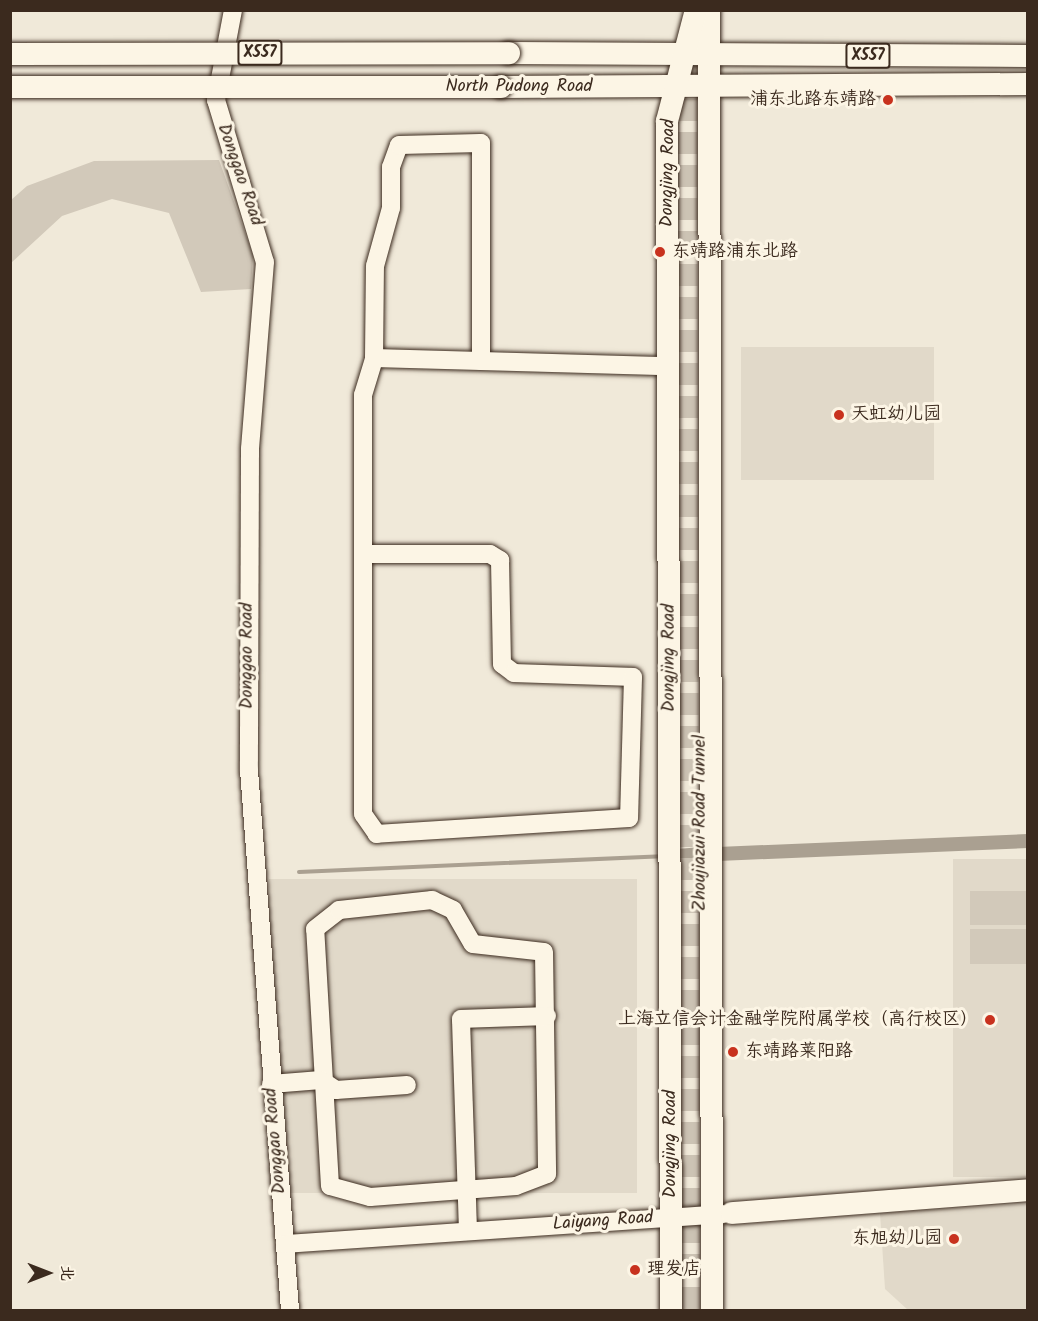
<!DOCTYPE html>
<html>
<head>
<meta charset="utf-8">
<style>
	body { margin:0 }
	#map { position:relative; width:1038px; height:1321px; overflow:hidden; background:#f0e9d9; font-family:Kalam,"LXGW WenKai TC",sans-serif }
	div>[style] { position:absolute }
	.built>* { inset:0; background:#e1d9c9; transform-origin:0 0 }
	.green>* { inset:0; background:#d2c9ba; transform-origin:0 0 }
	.stream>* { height:4px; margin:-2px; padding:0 2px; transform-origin:2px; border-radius:2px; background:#aaa091 }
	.canal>* { height:14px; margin:-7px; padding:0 7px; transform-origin:7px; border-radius:7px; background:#aaa091 }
	.major-tunnel>* { height:22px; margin-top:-11px; transform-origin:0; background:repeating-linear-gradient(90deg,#ccc3b4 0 22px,transparent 0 33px) }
	.roads { filter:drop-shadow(0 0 2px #3b2a1e) drop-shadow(0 0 2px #3b2a1e) }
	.minor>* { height:18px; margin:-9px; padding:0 9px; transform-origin:9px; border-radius:9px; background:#fcf5e5 }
	.major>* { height:22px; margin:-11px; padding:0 11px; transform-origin:11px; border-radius:11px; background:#fcf5e5 }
	.bridges { filter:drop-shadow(0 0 2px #3b2a1e) drop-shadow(0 0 2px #3b2a1e) }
	.major-bridge>* { height:22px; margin:-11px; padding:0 11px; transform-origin:11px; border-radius:11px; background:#fcf5e5 }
	.dots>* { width:16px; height:16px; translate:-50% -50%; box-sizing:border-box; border:3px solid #fcf5e5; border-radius:50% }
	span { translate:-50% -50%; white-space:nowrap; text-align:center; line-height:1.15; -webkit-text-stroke:6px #fcf5e5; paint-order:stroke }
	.shield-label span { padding:2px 4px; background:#fcf5e5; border:2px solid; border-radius:4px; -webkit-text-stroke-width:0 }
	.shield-label { font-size:16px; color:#3b2a1e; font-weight:700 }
	.street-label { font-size:18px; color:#3b2a1e }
	.poi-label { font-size:18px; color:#3b2a1e }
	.right { translate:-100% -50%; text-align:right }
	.left { translate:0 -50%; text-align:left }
	.frame { position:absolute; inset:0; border:12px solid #3b2a1e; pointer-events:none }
	.north { position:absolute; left:18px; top:1243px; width:60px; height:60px; -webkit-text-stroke:4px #fcf5e5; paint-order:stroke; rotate:90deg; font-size:16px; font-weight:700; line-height:24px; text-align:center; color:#3b2a1e }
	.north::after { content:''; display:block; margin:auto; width:21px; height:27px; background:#3b2a1e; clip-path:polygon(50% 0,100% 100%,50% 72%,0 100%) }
</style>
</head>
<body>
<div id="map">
	<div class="built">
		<i style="left:934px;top:347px;width:133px;height:193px;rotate:90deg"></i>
		<i style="left:1027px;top:859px;width:318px;height:74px;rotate:90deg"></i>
		<i style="left:637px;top:879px;width:314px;height:368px;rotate:90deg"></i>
		<i style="clip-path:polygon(1027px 1204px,1027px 1310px,908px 1310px,885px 1289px,880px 1213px)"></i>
	</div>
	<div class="green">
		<i style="clip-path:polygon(219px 160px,253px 255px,251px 289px,201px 292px,169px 213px,112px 199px,62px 216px,11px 263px,11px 200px,27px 186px,94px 161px)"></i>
		<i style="left:970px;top:891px;width:57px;height:34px"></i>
		<i style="left:970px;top:929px;width:57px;height:35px"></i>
	</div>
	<div class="stream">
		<i style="left:299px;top:872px;width:363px;rotate:-2.5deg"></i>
	</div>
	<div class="canal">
		<i style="left:718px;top:854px;width:310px;rotate:-2.4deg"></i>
		<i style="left:678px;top:856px;width:24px;rotate:-5deg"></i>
	</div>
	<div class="major-tunnel">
		<i style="left:686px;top:66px;width:1244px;rotate:89.86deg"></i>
	</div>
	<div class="roads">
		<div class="minor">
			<i style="left:233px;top:10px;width:92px;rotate:100.7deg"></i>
			<i style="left:216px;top:100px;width:169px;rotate:73.2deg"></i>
			<i style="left:265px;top:262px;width:188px;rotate:94.6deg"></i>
			<i style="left:250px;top:449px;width:321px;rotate:90.2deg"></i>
			<i style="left:249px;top:770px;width:542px;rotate:85.66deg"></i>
			<i style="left:374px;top:358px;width:294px;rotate:1.6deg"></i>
			<i style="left:363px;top:554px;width:127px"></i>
			<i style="left:490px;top:554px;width:12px;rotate:31deg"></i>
			<i style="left:500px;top:560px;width:104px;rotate:88.9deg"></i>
			<i style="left:502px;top:664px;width:15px;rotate:37deg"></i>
			<i style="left:514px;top:673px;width:119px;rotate:1.9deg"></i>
			<i style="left:633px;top:677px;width:141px;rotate:91.6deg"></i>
			<i style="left:629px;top:818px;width:253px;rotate:176.4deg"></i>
			<i style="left:377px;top:834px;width:24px;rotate:-125deg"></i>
			<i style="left:363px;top:814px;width:419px;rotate:-90deg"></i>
			<i style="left:363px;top:395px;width:39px;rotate:-73deg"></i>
			<i style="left:374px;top:358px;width:92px;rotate:-89.4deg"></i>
			<i style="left:375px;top:266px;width:60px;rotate:-74.6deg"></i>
			<i style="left:391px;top:208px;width:41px;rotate:-90deg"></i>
			<i style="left:391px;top:167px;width:23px;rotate:-70deg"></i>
			<i style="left:399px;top:145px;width:82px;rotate:-1.4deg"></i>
			<i style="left:481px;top:143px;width:218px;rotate:90deg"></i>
			<i style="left:432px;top:900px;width:23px;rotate:25deg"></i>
			<i style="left:453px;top:910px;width:39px;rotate:60deg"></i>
			<i style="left:473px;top:944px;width:71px;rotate:6.4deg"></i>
			<i style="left:544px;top:952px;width:222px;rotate:89.2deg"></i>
			<i style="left:547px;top:1174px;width:33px;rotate:159deg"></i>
			<i style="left:516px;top:1186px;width:146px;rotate:175.7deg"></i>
			<i style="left:370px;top:1197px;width:41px;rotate:-164.6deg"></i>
			<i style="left:330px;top:1186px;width:257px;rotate:-93.3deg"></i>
			<i style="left:315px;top:929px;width:31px;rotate:-38deg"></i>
			<i style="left:339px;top:910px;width:94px;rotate:-6.1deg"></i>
			<i style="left:271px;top:1084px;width:50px;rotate:-4.6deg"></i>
			<i style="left:321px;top:1080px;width:18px;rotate:34deg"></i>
			<i style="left:336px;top:1090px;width:71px;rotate:-4deg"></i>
			<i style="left:468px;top:1231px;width:212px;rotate:-91.9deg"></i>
			<i style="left:461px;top:1019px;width:86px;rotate:-2deg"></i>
			<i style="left:285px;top:1244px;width:439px;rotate:-3.9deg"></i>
		</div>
		<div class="major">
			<i style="left:709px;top:10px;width:1300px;rotate:89.87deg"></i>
			<i style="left:509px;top:53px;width:519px;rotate:0.33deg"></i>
			<i style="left:501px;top:87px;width:527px;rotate:-0.33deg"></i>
			<i style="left:732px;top:1213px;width:297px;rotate:-4.4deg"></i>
			<i style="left:671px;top:1310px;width:1189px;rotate:-90.19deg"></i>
			<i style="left:667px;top:121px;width:115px;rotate:-75.4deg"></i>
		</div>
	</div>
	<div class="bridges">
		<div class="major-bridge">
			<i style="left:10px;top:54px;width:499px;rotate:-0.1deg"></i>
			<i style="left:10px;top:87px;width:491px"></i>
		</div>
	</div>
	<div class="dots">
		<i style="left:888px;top:100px;background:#c8321e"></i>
		<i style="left:660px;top:252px;background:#c8321e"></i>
		<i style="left:839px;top:415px;background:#c8321e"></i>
		<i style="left:990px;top:1020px;background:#c8321e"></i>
		<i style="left:733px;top:1052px;background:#c8321e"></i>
		<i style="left:954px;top:1239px;background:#c8321e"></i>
		<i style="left:635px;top:1270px;background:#c8321e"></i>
	</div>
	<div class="shield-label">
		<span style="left:260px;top:53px">X557</span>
		<span style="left:868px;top:56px">X557</span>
	</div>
	<div class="street-label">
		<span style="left:519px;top:87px">North Pudong Road</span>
		<span style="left:669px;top:173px;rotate:-89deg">Dongjing Road</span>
		<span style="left:239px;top:175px;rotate:71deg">Donggao Road</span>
		<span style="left:248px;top:656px;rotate:-90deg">Donggao Road</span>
		<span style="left:670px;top:658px;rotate:-90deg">Dongjing Road</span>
		<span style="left:701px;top:823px;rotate:-90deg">Zhoujiazui Road Tunnel</span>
		<span style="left:276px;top:1141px;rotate:-95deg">Donggao Road</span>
		<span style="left:671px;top:1144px;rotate:-90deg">Dongjing Road</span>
		<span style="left:603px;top:1222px;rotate:-4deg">Laiyang Road</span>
	</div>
	<div class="poi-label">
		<span class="right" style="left:876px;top:100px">浦东北路东靖路</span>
		<span class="left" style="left:672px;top:252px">东靖路浦东北路</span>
		<span class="left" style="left:851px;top:415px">天虹幼儿园</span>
		<span class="right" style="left:978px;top:1020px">上海立信会计金融学院附属学校（高行校区）</span>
		<span class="left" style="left:745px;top:1052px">东靖路莱阳路</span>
		<span class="right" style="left:942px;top:1239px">东旭幼儿园</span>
		<span class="left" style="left:647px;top:1270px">理发店</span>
	</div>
	<div class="frame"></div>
	<div class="north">北</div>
</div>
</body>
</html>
